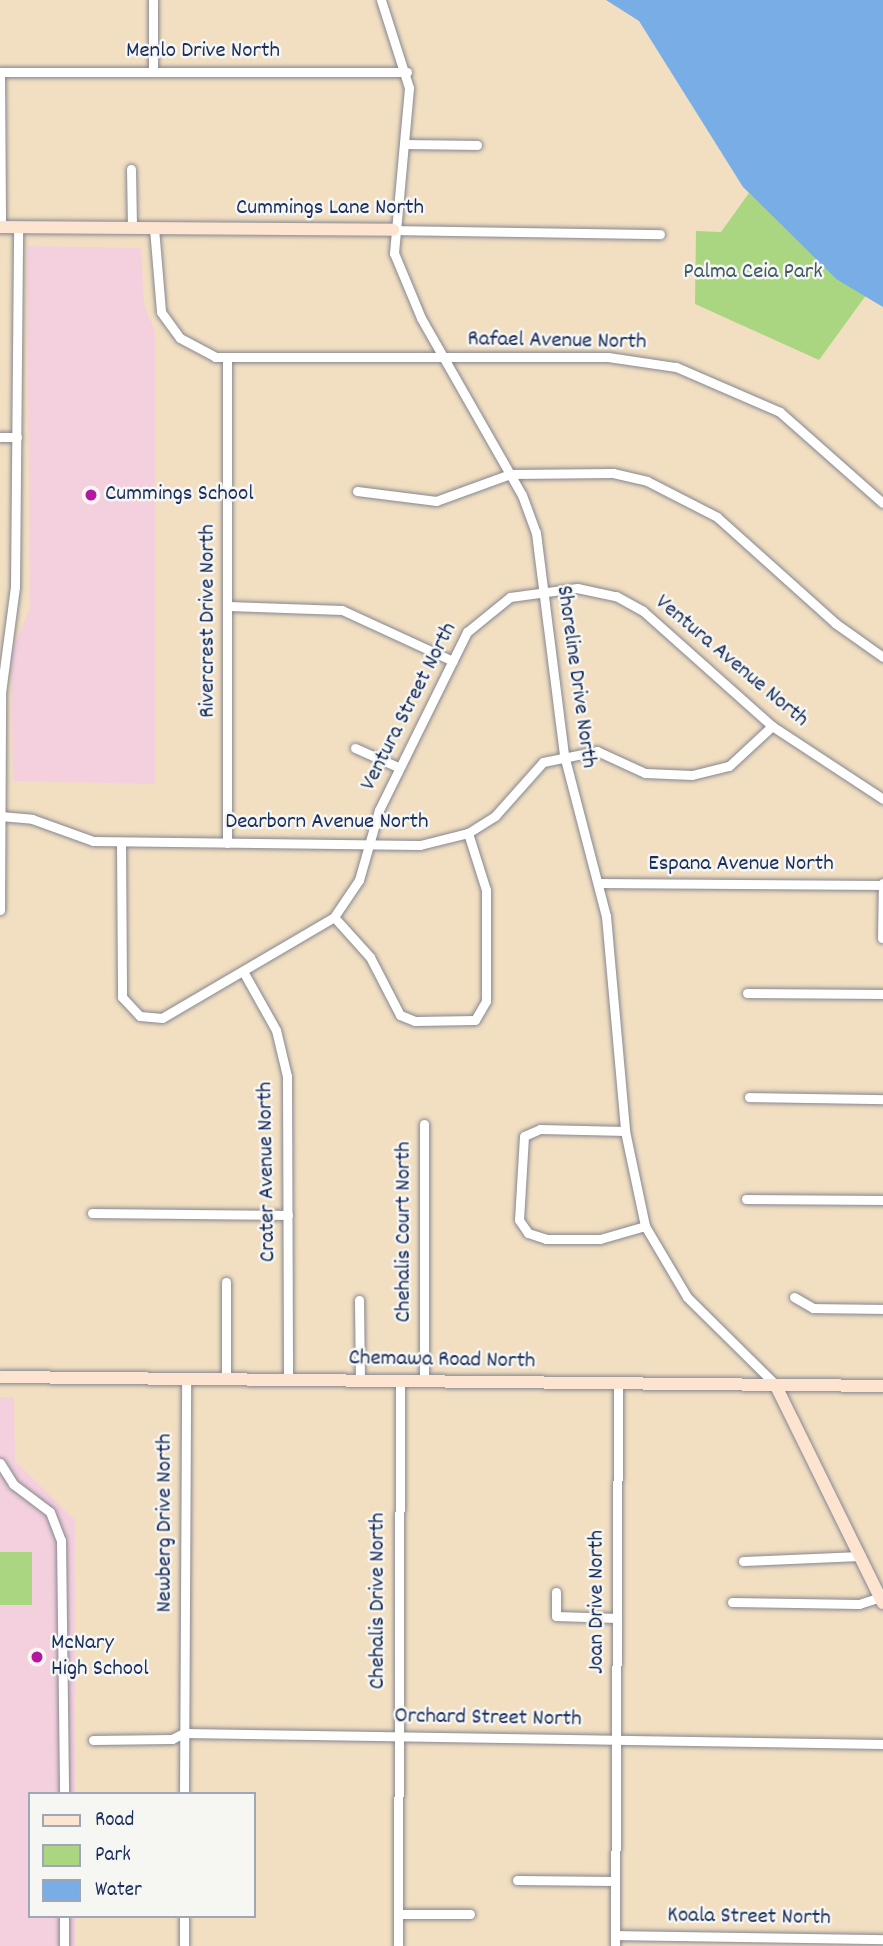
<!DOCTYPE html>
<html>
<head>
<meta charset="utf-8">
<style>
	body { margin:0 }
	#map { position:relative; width:883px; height:1946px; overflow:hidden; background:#f2dfc2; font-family:Dekko,sans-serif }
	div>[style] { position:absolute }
	.built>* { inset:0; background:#f4cfde }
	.green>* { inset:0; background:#aad682; transform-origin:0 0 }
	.water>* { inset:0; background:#78ade6 }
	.roads { filter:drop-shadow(0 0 2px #868790) drop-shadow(0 0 2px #868790) }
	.street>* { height:9px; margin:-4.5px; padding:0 4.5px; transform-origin:4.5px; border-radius:4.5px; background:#fff }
	.secondary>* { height:12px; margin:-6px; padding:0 6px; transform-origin:6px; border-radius:6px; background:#fde4d1 }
	.dots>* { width:19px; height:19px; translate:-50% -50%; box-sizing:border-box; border:4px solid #f6f6f2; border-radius:50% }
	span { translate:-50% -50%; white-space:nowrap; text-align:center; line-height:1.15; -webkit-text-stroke:5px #f6f6f2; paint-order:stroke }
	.street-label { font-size:23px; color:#1b2f5e }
	.park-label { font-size:23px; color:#3f5967 }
	.poi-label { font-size:23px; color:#1b2f5e }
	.left { translate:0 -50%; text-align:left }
	.legend { position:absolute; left:28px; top:1792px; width:228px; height:126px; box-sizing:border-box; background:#f6f6f2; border:2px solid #9ea6b7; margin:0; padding:9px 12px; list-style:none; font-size:21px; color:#1b2f5e }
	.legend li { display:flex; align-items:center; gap:14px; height:35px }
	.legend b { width:35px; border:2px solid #9ea6b7 }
</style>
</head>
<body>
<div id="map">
	<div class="built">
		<i style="clip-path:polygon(27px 246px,141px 248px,144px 305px,155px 331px,155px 784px,13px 781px,11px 653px,30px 608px)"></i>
		<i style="clip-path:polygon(0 1397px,14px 1397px,15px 1461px,75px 1520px,75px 1794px,30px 1794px,30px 1916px,75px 1916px,75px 1946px,0 1946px)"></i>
	</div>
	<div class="green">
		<i style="clip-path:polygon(749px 193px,836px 279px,867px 294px,819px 360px,695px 304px,696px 231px,721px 232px)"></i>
		<i style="left:32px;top:1552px;width:53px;height:32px;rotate:90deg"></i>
	</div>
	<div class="water">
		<i style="clip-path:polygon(606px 0,883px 0,883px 307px,836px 279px,743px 187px,639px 21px)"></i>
	</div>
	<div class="roads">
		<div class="street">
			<i style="left:381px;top:0;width:92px;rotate:72.3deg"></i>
			<i style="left:409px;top:88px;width:166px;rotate:95.2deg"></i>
			<i style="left:394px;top:253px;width:70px;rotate:67.4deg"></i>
			<i style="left:421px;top:318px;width:204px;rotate:60.3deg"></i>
			<i style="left:522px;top:495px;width:40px;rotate:69.8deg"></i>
			<i style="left:536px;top:533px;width:224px;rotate:82.8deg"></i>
			<i style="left:564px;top:755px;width:166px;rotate:75.4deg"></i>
			<i style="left:606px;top:916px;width:216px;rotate:84.9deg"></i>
			<i style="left:625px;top:1131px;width:97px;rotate:78.1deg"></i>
			<i style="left:645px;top:1226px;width:82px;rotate:59.4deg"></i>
			<i style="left:687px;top:1297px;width:125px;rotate:44.7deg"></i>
			<i style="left:153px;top:71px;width:71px;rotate:-90deg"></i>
			<i style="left:0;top:72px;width:407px"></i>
			<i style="left:0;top:72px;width:155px;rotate:89.6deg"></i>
			<i style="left:407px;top:144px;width:70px;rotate:0.8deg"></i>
			<i style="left:131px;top:169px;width:59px;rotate:89deg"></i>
			<i style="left:154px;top:228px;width:84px;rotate:85.2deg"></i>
			<i style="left:161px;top:312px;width:32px;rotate:54deg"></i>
			<i style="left:180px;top:338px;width:40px;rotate:28deg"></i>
			<i style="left:215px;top:357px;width:393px"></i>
			<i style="left:608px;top:357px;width:69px;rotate:8.4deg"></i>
			<i style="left:676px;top:367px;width:113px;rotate:23.4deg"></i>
			<i style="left:780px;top:412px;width:137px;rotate:41.5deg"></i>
			<i style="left:393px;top:230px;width:267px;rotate:0.9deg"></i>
			<i style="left:0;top:437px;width:17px"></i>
			<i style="left:357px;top:491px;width:80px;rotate:7.2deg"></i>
			<i style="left:436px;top:501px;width:79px;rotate:-20deg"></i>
			<i style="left:510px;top:474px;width:103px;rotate:-0.6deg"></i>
			<i style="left:613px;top:473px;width:35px;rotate:13deg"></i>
			<i style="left:647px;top:481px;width:79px;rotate:27.2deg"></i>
			<i style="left:717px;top:517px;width:159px;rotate:41.9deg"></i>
			<i style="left:835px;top:623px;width:59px;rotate:35.3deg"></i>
			<i style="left:228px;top:606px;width:114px;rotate:2deg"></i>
			<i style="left:342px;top:610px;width:122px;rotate:24.7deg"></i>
			<i style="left:355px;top:748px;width:47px;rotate:23.8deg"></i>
			<i style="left:0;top:816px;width:32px;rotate:5deg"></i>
			<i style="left:32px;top:819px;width:65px;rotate:19.8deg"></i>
			<i style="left:93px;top:841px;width:327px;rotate:0.7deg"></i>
			<i style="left:420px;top:845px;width:49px;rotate:-14deg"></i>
			<i style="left:468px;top:833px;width:32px;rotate:-32deg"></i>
			<i style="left:495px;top:816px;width:72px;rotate:-48.4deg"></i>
			<i style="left:543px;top:762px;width:55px;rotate:-11.5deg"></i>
			<i style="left:597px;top:751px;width:53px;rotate:24.6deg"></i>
			<i style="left:645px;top:773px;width:47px;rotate:2.4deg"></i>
			<i style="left:692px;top:775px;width:38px;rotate:-14deg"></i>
			<i style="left:729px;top:766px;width:59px;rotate:-42.9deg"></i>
			<i style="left:121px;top:842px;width:155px;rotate:89.6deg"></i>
			<i style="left:122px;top:997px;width:26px;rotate:47deg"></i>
			<i style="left:140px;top:1016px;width:22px;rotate:5deg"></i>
			<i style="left:162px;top:1018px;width:199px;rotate:-30.4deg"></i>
			<i style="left:334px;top:917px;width:45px;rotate:-56deg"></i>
			<i style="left:359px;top:880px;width:73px;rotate:-74.1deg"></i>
			<i style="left:379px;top:810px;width:199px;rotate:-63.7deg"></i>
			<i style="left:467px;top:632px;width:55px;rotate:-39.1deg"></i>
			<i style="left:510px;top:597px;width:68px;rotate:-7.7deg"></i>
			<i style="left:577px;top:588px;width:40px;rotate:12deg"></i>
			<i style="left:616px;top:596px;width:31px;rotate:29deg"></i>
			<i style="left:643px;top:611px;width:173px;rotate:41.7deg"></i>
			<i style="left:772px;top:726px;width:133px;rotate:33.3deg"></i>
			<i style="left:227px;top:843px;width:485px;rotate:-90deg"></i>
			<i style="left:599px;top:883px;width:283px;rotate:0.4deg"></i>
			<i style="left:0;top:910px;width:217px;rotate:-89.7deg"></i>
			<i style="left:1px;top:693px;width:107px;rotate:-82.5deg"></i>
			<i style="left:15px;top:587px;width:360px;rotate:-89.5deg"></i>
			<i style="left:334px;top:917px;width:54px;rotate:48deg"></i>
			<i style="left:370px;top:957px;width:65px;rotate:62.7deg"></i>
			<i style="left:400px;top:1015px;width:16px;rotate:22deg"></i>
			<i style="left:415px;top:1021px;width:60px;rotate:-1deg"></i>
			<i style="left:475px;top:1020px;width:22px;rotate:-60deg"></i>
			<i style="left:486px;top:1001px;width:111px;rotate:-90deg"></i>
			<i style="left:486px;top:890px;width:60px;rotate:-107.5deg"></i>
			<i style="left:882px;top:938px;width:55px;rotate:-89deg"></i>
			<i style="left:244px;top:973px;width:65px;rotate:60.7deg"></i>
			<i style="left:276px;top:1030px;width:47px;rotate:76.6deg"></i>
			<i style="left:287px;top:1076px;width:304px;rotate:89.8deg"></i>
			<i style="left:747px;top:993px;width:136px;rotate:0.4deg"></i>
			<i style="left:749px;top:1097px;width:134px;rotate:0.9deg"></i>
			<i style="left:625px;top:1131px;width:85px;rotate:-178.7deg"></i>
			<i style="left:540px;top:1129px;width:17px;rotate:156deg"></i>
			<i style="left:524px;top:1136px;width:84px;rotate:93.4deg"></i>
			<i style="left:519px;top:1220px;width:16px;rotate:55deg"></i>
			<i style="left:528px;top:1233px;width:19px;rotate:18deg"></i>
			<i style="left:546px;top:1239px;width:54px"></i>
			<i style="left:600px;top:1239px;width:47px;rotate:-16.1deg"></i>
			<i style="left:746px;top:1199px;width:137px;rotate:0.4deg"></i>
			<i style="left:92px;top:1213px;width:196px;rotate:0.6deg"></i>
			<i style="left:794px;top:1297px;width:22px;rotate:30deg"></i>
			<i style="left:813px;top:1308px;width:70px;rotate:0.8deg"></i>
			<i style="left:359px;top:1300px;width:81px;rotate:89.3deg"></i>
			<i style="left:226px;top:1379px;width:97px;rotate:-90deg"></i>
			<i style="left:424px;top:1382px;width:258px;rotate:-90deg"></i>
			<i style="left:0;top:1463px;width:25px;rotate:58deg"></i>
			<i style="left:13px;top:1484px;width:46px;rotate:37.1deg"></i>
			<i style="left:50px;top:1512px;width:30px;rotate:69deg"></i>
			<i style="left:61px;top:1540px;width:254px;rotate:89.3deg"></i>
			<i style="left:743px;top:1561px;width:118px;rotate:-2.4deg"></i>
			<i style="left:556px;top:1592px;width:24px;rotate:90deg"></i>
			<i style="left:556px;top:1616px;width:61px;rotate:1.9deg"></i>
			<i style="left:732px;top:1602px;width:127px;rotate:0.9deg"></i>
			<i style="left:859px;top:1604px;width:22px;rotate:-18deg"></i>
			<i style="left:93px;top:1740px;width:79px;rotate:-0.7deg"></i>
			<i style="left:172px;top:1739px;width:13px;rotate:-27deg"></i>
			<i style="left:184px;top:1733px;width:699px;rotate:0.9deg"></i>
			<i style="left:184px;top:1794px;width:415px;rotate:-89.7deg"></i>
			<i style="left:517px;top:1880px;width:98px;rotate:0.6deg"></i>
			<i style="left:399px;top:1914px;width:71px"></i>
			<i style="left:64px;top:1916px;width:30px;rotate:90deg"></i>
			<i style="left:615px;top:1935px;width:268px;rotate:0.9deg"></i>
			<i style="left:184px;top:1946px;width:30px;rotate:-90deg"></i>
			<i style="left:398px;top:1946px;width:564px;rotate:-89.8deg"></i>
			<i style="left:615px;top:1946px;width:561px;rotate:-89.69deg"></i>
		</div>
		<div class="secondary">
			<i style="left:0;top:227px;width:393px;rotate:0.4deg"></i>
			<i style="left:0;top:1377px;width:883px;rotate:0.58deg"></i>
			<i style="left:776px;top:1386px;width:242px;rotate:63.8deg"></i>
		</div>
	</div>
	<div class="dots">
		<i style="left:91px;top:495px;background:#b5179e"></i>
		<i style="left:37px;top:1657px;background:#b5179e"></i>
	</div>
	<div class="street-label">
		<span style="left:203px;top:52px">Menlo Drive North</span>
		<span style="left:330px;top:209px">Cummings Lane North</span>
		<span style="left:557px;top:342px;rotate:1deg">Rafael Avenue North</span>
		<span style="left:209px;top:621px;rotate:-90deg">Rivercrest Drive North</span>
		<span style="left:731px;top:662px;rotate:40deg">Ventura Avenue North</span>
		<span style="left:575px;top:677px;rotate:82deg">Shoreline Drive North</span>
		<span style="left:410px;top:707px;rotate:-63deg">Ventura Street North</span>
		<span style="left:327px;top:823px">Dearborn Avenue North</span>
		<span style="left:741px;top:865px">Espana Avenue North</span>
		<span style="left:268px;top:1172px;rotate:-91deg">Crater Avenue North</span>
		<span style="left:405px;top:1232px;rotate:-90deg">Chehalis Court North</span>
		<span style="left:442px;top:1361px;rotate:1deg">Chemawa Road North</span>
		<span style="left:166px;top:1523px;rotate:-90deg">Newberg Drive North</span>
		<span style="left:379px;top:1601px;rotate:-90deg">Chehalis Drive North</span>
		<span style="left:598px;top:1602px;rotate:-90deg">Joan Drive North</span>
		<span style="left:488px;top:1719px;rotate:1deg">Orchard Street North</span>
		<span style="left:749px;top:1918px;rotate:1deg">Koala Street North</span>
	</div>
	<div class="park-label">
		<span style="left:753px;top:273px">Palma Ceia Park</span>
	</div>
	<div class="poi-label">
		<span class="left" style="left:105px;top:495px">Cummings School</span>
		<span class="left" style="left:51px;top:1657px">McNary<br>High School</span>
	</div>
	<ul class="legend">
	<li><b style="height:9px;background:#fde4d1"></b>Road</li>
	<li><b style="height:19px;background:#aad682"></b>Park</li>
	<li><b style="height:19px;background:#78ade6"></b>Water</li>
	</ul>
</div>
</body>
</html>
